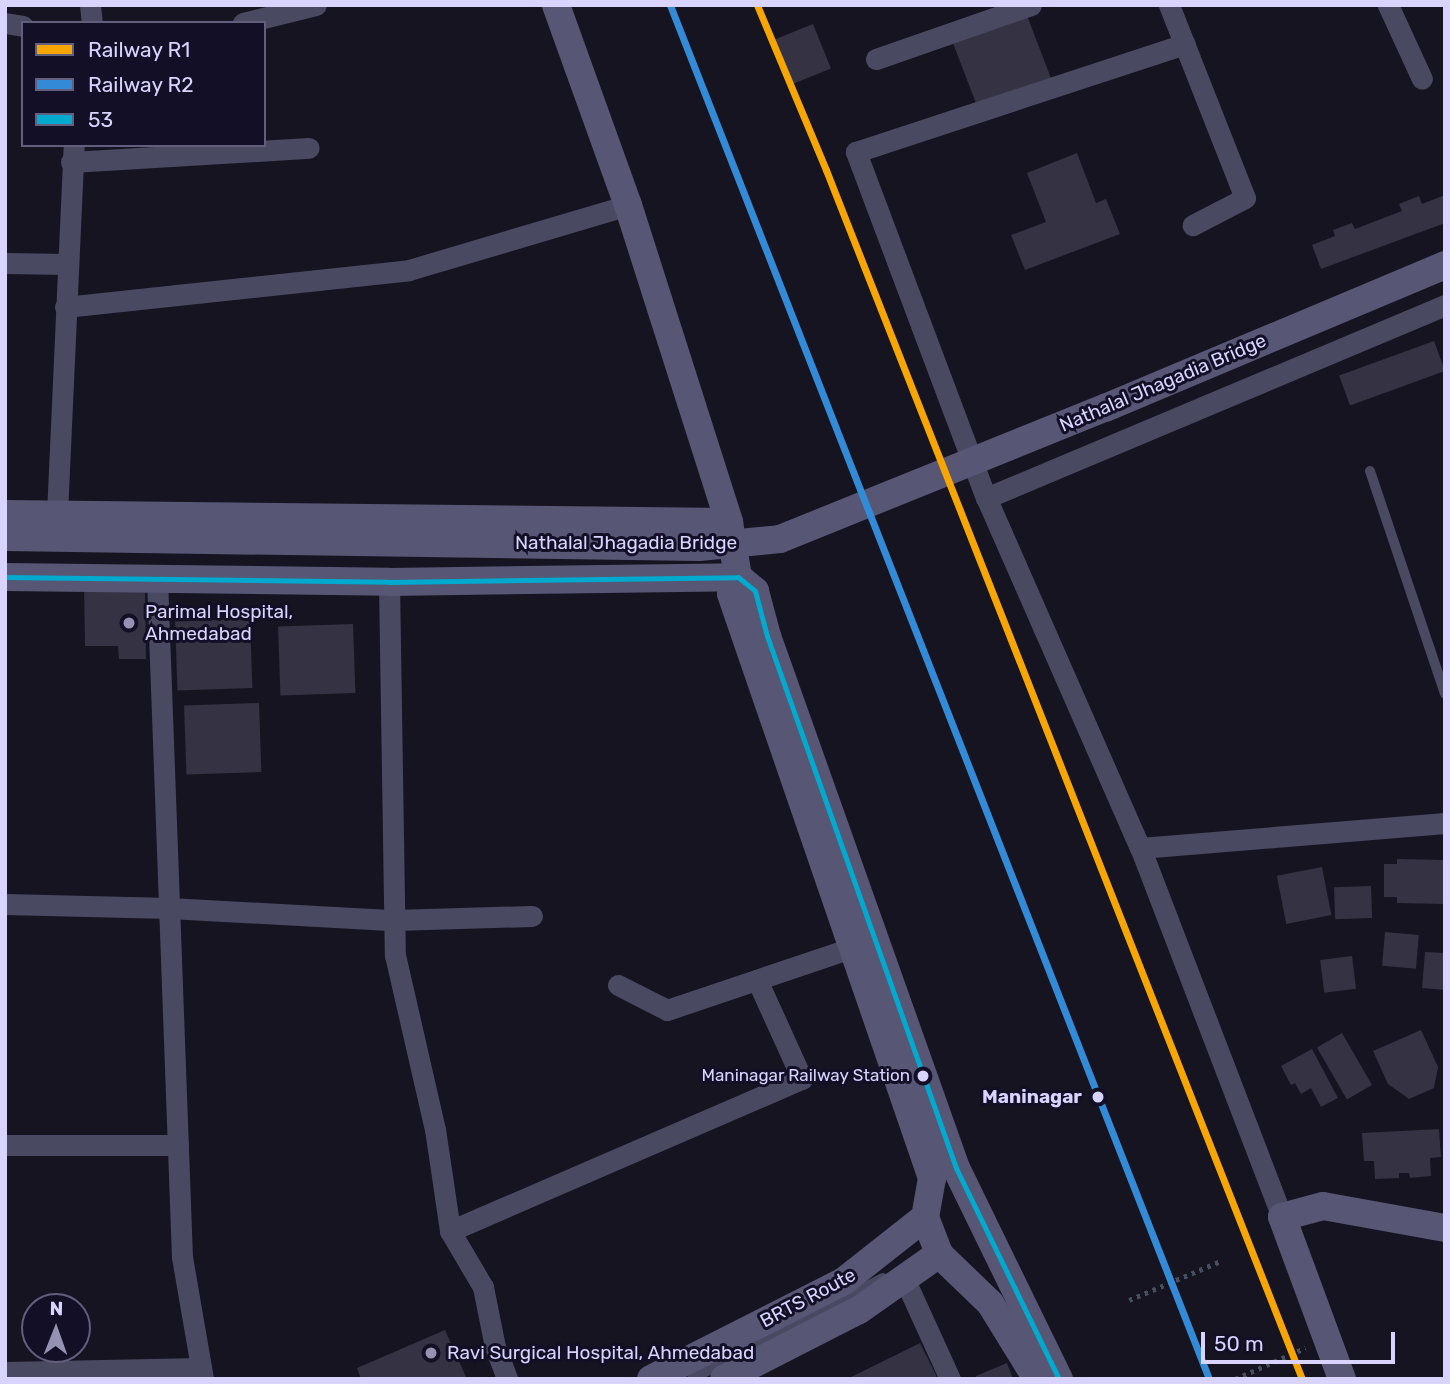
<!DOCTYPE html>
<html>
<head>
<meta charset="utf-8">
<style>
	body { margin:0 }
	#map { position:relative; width:1450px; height:1384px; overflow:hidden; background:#161421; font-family:Rubik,sans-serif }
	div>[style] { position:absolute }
	.building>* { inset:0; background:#343243; transform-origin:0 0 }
	.path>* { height:4.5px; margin-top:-2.25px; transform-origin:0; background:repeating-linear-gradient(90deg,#44505f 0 3.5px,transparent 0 8.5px) }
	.lane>* { height:10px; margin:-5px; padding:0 5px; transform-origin:5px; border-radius:5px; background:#4a4962 }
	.street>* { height:21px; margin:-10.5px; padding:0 10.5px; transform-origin:10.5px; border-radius:10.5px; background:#4a4962 }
	.secondary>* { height:28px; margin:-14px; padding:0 14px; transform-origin:14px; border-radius:14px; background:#575674 }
	.secondary-bridge>* { height:28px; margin:-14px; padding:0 14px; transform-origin:14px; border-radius:14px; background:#575674 }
	.bus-1>* { height:5px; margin:-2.5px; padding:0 2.5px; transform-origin:2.5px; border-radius:2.5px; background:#00a9ce }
	.rail-1>* { height:7px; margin:-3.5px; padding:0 3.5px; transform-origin:3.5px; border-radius:3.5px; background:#f7a600 }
	.rail-2>* { height:7px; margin:-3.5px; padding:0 3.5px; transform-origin:3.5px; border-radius:3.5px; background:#338bd7 }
	.dots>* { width:19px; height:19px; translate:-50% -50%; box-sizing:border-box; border:4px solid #130f26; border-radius:50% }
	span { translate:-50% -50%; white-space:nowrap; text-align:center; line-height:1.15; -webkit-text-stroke:6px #130f26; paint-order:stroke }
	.bus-label { font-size:17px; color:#d9d4ff }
	.right { translate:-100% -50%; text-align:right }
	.street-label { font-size:19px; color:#d9d4ff }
	.poi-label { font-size:19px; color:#d9d4ff }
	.left { translate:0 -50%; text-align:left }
	.stop-label { font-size:19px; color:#d9d4ff; font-weight:700 }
	.frame { position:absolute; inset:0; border:7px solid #d9d4ff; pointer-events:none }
	.legend { position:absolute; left:21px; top:21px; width:245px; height:126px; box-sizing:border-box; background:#130f26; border:2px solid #625e7d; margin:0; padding:9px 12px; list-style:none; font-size:21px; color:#d9d4ff }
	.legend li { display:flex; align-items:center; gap:14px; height:35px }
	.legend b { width:35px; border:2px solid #625e7d }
	.north { position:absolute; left:21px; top:1293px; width:70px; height:70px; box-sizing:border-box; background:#130f26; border:2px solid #625e7d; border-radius:50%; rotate:1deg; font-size:19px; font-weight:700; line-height:28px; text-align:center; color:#d9d4ff }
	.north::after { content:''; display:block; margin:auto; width:24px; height:32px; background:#9591b1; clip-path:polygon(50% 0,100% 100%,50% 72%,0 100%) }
	.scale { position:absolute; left:1201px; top:1332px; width:194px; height:32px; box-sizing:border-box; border:4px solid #d9d4ff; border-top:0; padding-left:9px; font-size:21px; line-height:24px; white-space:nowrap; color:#d9d4ff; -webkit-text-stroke:5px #130f26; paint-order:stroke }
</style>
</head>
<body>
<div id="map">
	<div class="building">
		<i style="left:1026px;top:13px;width:72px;height:79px;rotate:69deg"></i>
		<i style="left:813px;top:24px;width:48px;height:46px;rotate:68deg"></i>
		<i style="clip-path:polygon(1077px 153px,1096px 203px,1106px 199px,1120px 234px,1025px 270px,1011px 235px,1046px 222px,1027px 173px)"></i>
		<i style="clip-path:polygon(1445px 195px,1445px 223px,1321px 269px,1312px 245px,1335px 236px,1333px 230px,1352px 223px,1355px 229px,1402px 211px,1399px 204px,1419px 196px,1422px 204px)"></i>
		<i style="left:1434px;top:341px;width:32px;height:101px;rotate:70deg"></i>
		<i style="clip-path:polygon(145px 582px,146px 659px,119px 659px,118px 646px,85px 646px,84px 586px)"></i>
		<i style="left:250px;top:619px;width:69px;height:75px;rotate:88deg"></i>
		<i style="left:353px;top:624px;width:69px;height:75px;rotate:88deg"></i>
		<i style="left:259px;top:703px;width:69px;height:75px;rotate:88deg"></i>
		<i style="clip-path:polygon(1397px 859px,1445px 860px,1445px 904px,1397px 903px,1397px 897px,1384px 897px,1384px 864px,1397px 864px)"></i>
		<i style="left:1322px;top:867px;width:49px;height:46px;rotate:79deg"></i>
		<i style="left:1371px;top:886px;width:32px;height:37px;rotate:88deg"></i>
		<i style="left:1385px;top:932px;width:34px;height:34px;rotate:5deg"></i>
		<i style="clip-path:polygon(1425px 952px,1445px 953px,1445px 990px,1422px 988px)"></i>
		<i style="left:1352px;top:956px;width:33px;height:32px;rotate:83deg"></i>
		<i style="clip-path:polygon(1421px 1030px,1438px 1067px,1434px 1088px,1409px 1099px,1388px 1084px,1373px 1051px)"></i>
		<i style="left:1342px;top:1033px;width:60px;height:29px;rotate:60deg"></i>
		<i style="clip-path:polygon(1312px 1049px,1338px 1098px,1321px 1107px,1311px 1088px,1301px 1094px,1295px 1083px,1291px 1085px,1281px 1066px)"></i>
		<i style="clip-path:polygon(1439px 1129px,1441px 1157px,1430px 1158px,1431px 1176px,1410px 1178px,1409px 1173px,1399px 1173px,1399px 1178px,1375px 1179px,1374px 1161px,1364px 1161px,1362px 1133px)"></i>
		<i style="clip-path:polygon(445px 1330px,467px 1379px,361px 1379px,357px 1368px)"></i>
		<i style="clip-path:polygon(920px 1343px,938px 1379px,847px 1379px)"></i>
		<i style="clip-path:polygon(1007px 1363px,1013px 1379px,977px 1379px,976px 1376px)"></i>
	</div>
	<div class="path">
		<i style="left:1129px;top:1300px;width:100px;rotate:-23deg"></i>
		<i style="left:1235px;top:1379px;width:77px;rotate:-23.9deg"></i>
	</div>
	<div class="lane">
		<i style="left:1370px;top:471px;width:235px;rotate:71.4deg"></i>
		<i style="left:692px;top:1379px;width:216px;rotate:-27.9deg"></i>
	</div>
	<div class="street">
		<i style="left:90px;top:5px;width:18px;rotate:84deg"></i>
		<i style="left:1169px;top:5px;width:207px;rotate:68.5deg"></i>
		<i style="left:1245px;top:198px;width:59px;rotate:152.6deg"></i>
		<i style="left:1388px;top:5px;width:81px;rotate:65.3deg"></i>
		<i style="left:5px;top:23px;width:18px;rotate:9deg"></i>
		<i style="left:243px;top:23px;width:75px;rotate:-13.9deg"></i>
		<i style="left:876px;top:59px;width:164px;rotate:-19.2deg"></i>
		<i style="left:71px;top:162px;width:238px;rotate:-3.4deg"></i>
		<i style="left:5px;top:263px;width:62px;rotate:0.9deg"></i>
		<i style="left:65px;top:307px;width:346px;rotate:-6.1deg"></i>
		<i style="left:409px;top:270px;width:228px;rotate:-16.5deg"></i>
		<i style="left:986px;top:498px;width:370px;rotate:-110.6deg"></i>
		<i style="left:856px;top:152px;width:346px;rotate:-18.2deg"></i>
		<i style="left:57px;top:514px;width:369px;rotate:-87.4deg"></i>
		<i style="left:157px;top:579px;width:678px;rotate:87.89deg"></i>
		<i style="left:182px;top:1257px;width:124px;rotate:80.2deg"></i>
		<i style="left:389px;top:582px;width:373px;rotate:89.1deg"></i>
		<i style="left:395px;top:955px;width:179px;rotate:77.1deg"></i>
		<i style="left:435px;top:1129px;width:103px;rotate:81.6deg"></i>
		<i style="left:450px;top:1231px;width:65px;rotate:59.5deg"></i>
		<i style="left:483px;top:1287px;width:61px;rotate:78.7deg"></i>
		<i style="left:495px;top:1347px;width:34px;rotate:69deg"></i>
		<i style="left:1140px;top:848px;width:382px;rotate:-113.7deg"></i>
		<i style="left:986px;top:498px;width:498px;rotate:-22.8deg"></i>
		<i style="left:5px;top:904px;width:164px;rotate:1.4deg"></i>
		<i style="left:169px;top:908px;width:225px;rotate:3.1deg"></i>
		<i style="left:394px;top:920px;width:138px;rotate:-1.7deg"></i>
		<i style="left:618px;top:985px;width:55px;rotate:27deg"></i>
		<i style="left:667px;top:1010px;width:197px;rotate:-18.6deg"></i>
		<i style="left:5px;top:1145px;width:173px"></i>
		<i style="left:1282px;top:1217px;width:395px;rotate:-111deg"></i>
		<i style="left:1140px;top:848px;width:306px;rotate:-4.7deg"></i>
		<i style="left:450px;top:1231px;width:383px;rotate:-23.4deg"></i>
		<i style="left:802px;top:1079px;width:109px;rotate:-114.4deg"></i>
		<i style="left:904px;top:1278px;width:111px;rotate:65.5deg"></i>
		<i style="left:5px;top:1372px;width:196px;rotate:-1.2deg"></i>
	</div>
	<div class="secondary">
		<i style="left:556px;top:5px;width:213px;rotate:70.2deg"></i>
		<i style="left:628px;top:205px;width:333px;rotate:72.3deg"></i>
		<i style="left:729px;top:522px;width:56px;rotate:80.7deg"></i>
		<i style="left:738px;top:577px;width:18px;rotate:112deg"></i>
		<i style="left:731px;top:594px;width:618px;rotate:71.01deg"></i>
		<i style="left:932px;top:1178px;width:40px;rotate:100deg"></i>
		<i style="left:925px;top:1217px;width:40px;rotate:69deg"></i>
		<i style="left:939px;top:1254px;width:71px;rotate:43.9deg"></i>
		<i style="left:990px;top:1303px;width:89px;rotate:58.3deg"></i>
		<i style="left:5px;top:514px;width:724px;rotate:0.63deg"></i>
		<i style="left:5px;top:577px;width:384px;rotate:0.7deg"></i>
		<i style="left:389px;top:582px;width:349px;rotate:-0.8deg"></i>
		<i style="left:738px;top:577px;width:22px;rotate:39deg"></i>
		<i style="left:755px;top:591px;width:47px;rotate:75.1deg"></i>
		<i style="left:767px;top:636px;width:565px;rotate:70.44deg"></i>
		<i style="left:956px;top:1168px;width:235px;rotate:64deg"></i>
		<i style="left:651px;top:1379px;width:216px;rotate:-26.9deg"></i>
		<i style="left:844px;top:1281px;width:103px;rotate:-38.3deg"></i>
		<i style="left:724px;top:1379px;width:152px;rotate:-27.1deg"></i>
		<i style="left:859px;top:1310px;width:98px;rotate:-35deg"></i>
		<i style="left:1342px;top:1379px;width:173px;rotate:-110.3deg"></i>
		<i style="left:1282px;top:1217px;width:42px;rotate:-15deg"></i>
		<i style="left:1323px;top:1206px;width:124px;rotate:10.2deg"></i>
	</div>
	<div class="secondary-bridge">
		<i style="left:5px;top:537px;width:694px;rotate:0.83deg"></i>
		<i style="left:699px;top:547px;width:81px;rotate:-5.6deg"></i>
		<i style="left:780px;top:539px;width:350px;rotate:-22deg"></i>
		<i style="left:1105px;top:408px;width:369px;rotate:-22.8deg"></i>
	</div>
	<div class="bus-1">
		<i style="left:5px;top:577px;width:384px;rotate:0.7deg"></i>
		<i style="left:389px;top:582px;width:349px;rotate:-0.8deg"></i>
		<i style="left:738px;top:577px;width:22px;rotate:39deg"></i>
		<i style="left:755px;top:591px;width:47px;rotate:75.1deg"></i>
		<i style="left:767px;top:636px;width:565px;rotate:70.44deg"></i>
		<i style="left:956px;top:1168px;width:235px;rotate:64deg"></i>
	</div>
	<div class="rail-1">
		<i style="left:757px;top:5px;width:179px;rotate:67.3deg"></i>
		<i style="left:826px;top:170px;width:1299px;rotate:68.51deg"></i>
	</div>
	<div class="rail-2">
		<i style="left:670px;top:5px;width:1476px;rotate:68.58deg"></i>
	</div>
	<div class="dots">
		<i style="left:129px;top:623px;background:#9591b1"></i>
		<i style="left:923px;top:1076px;background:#d9d4ff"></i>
		<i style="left:1098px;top:1097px;background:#d9d4ff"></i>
		<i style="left:431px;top:1353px;background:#9591b1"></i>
	</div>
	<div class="bus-label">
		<span class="right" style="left:910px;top:1076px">Maninagar Railway Station</span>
	</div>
	<div class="street-label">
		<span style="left:1163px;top:383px;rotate:-23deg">Nathalal Jhagadia Bridge</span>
		<span style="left:626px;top:543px">Nathalal Jhagadia Bridge</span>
		<span style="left:808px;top:1298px;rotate:-28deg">BRTS Route</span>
	</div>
	<div class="poi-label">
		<span class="left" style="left:145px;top:623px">Parimal Hospital,<br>Ahmedabad</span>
		<span class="left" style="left:447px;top:1353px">Ravi Surgical Hospital, Ahmedabad</span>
	</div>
	<div class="stop-label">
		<span class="right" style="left:1082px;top:1097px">Maninagar</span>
	</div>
	<div class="frame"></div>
	<ul class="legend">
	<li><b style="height:9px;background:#f7a600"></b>Railway R1</li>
	<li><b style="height:9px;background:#338bd7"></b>Railway R2</li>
	<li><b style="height:9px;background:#00a9ce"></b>53</li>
	</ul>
	<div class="north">N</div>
	<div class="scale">50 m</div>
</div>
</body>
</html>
